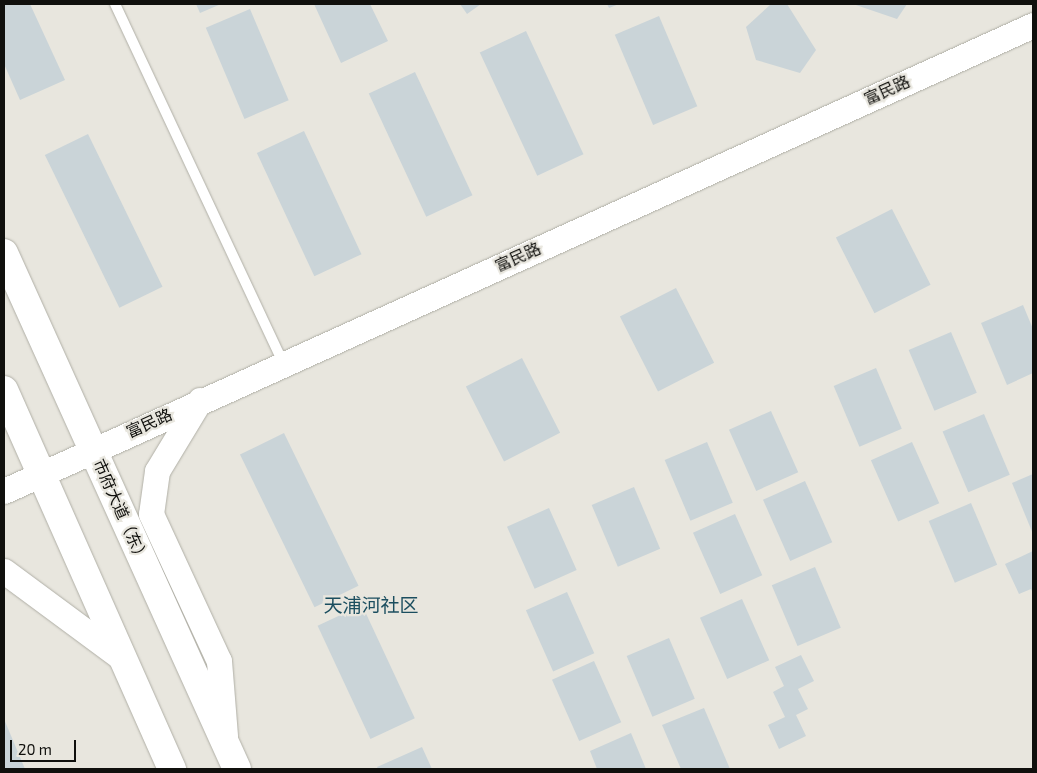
<!DOCTYPE html>
<html>
<head>
<meta charset="utf-8">
<style>
	body { margin:0 }
	#map { position:relative; width:1037px; height:773px; overflow:hidden; background:#e8e6de; font-family:"Exo 2","Noto Sans SC",sans-serif }
	div>[style] { position:absolute }
	.building>* { inset:0; background:#cad4d8; transform-origin:0 0 }
	.roads { filter:drop-shadow(0 0 1px #b0afa6) drop-shadow(0 0 1px #b0afa6) }
	.service>* { height:10px; margin:-5px; padding:0 5px; transform-origin:5px; border-radius:5px; background:#fff }
	.tertiary>* { height:25px; margin:-12.5px; padding:0 12.5px; transform-origin:12.5px; border-radius:12.5px; background:#fff }
	.primary>* { height:28px; margin:-14px; padding:0 14px; transform-origin:14px; border-radius:14px; background:#fff }
	span { translate:-50% -50%; white-space:nowrap; text-align:center; line-height:1.15; -webkit-text-stroke:4.5px #e8e6de; paint-order:stroke }
	.street-label { font-size:16px; color:#10100d }
	.quarter-label { font-size:19px; color:#1b4e5f }
	.frame { position:absolute; inset:0; border:5px solid #10100d; pointer-events:none }
	.scale { position:absolute; left:10px; top:740px; width:66px; height:22px; box-sizing:border-box; border:2px solid #10100d; border-top:0; padding-left:6px; font-size:15px; line-height:18px; white-space:nowrap; color:#10100d; -webkit-text-stroke:4px #e8e6de; paint-order:stroke }
</style>
</head>
<body>
<div id="map">
	<div class="building">
		<i style="clip-path:polygon(4px 4px,30px 4px,65px 80px,20px 100px,4px 64px)"></i>
		<i style="clip-path:polygon(196px 4px,221px 4px,200px 13px)"></i>
		<i style="clip-path:polygon(314px 4px,370px 4px,388px 41px,341px 63px)"></i>
		<i style="clip-path:polygon(460px 4px,481px 4px,467px 14px)"></i>
		<i style="clip-path:polygon(607px 4px,619px 4px,609px 8px)"></i>
		<i style="clip-path:polygon(771px 4px,787px 4px,816px 50px,800px 73px,756px 60px,746px 27px)"></i>
		<i style="clip-path:polygon(853px 4px,907px 4px,897px 19px)"></i>
		<i style="left:250px;top:9px;width:99px;height:48px;rotate:67deg"></i>
		<i style="left:659px;top:16px;width:98px;height:48px;rotate:67deg"></i>
		<i style="left:526px;top:31px;width:136px;height:51px;rotate:65deg"></i>
		<i style="left:415px;top:72px;width:136px;height:51px;rotate:65deg"></i>
		<i style="left:304px;top:131px;width:136px;height:52px;rotate:65deg"></i>
		<i style="left:88px;top:134px;width:170px;height:48px;rotate:64deg"></i>
		<i style="left:892px;top:209px;width:85px;height:63px;rotate:63deg"></i>
		<i style="left:676px;top:288px;width:84px;height:63px;rotate:63deg"></i>
		<i style="clip-path:polygon(1023px 305px,1033px 329px,1033px 373px,1007px 385px,981px 323px)"></i>
		<i style="left:951px;top:332px;width:66px;height:46px;rotate:67deg"></i>
		<i style="left:522px;top:358px;width:84px;height:63px;rotate:63deg"></i>
		<i style="left:876px;top:368px;width:66px;height:46px;rotate:67deg"></i>
		<i style="left:771px;top:411px;width:67px;height:46px;rotate:66deg"></i>
		<i style="left:984px;top:414px;width:66px;height:45px;rotate:67deg"></i>
		<i style="left:284px;top:433px;width:170px;height:49px;rotate:64deg"></i>
		<i style="left:707px;top:442px;width:66px;height:46px;rotate:67deg"></i>
		<i style="left:912px;top:442px;width:67px;height:45px;rotate:66deg"></i>
		<i style="clip-path:polygon(1033px 474px,1033px 534px,1012px 483px)"></i>
		<i style="left:805px;top:481px;width:67px;height:46px;rotate:66deg"></i>
		<i style="left:634px;top:487px;width:67px;height:46px;rotate:67deg"></i>
		<i style="left:971px;top:503px;width:67px;height:46px;rotate:67deg"></i>
		<i style="left:549px;top:508px;width:68px;height:46px;rotate:66deg"></i>
		<i style="left:735px;top:514px;width:67px;height:46px;rotate:66deg"></i>
		<i style="clip-path:polygon(1033px 551px,1033px 593px,1031px 589px,1019px 594px,1005px 564px)"></i>
		<i style="left:815px;top:567px;width:66px;height:47px;rotate:67deg"></i>
		<i style="left:567px;top:592px;width:67px;height:45px;rotate:66deg"></i>
		<i style="left:742px;top:599px;width:67px;height:46px;rotate:66deg"></i>
		<i style="left:362px;top:605px;width:125px;height:49px;rotate:65deg"></i>
		<i style="left:669px;top:638px;width:66px;height:46px;rotate:67deg"></i>
		<i style="clip-path:polygon(801px 655px,814px 681px,798px 689px,808px 709px,796px 715px,806px 736px,779px 749px,768px 725px,785px 717px,773px 692px,784px 686px,775px 667px)"></i>
		<i style="left:594px;top:661px;width:67px;height:46px;rotate:66deg"></i>
		<i style="clip-path:polygon(704px 708px,730px 769px,681px 769px,662px 725px)"></i>
		<i style="clip-path:polygon(4px 719px,25px 769px,4px 769px)"></i>
		<i style="clip-path:polygon(631px 733px,646px 769px,597px 769px,590px 751px)"></i>
		<i style="clip-path:polygon(422px 747px,432px 769px,378px 769px,377px 767px)"></i>
	</div>
	<div class="roads">
		<div class="service">
			<i style="left:115px;top:4px;width:395px;rotate:64.9deg"></i>
		</div>
		<div class="tertiary">
			<i style="left:200px;top:400px;width:83px;rotate:121.2deg"></i>
			<i style="left:157px;top:471px;width:43px;rotate:97.9deg"></i>
			<i style="left:151px;top:514px;width:162px;rotate:65.2deg"></i>
			<i style="left:219px;top:661px;width:75px;rotate:85.4deg"></i>
			<i style="left:4px;top:491px;width:1130px;rotate:-24.36deg"></i>
			<i style="left:4px;top:571px;width:148px;rotate:36.5deg"></i>
		</div>
		<div class="primary">
			<i style="left:4px;top:253px;width:566px;rotate:65.7deg"></i>
			<i style="left:4px;top:390px;width:415px;rotate:66.1deg"></i>
		</div>
	</div>
	<div class="street-label">
		<span style="left:887px;top:90px;rotate:-24deg">富民路</span>
		<span style="left:518px;top:257px;rotate:-24deg">富民路</span>
		<span style="left:149px;top:423px;rotate:-24deg">富民路</span>
		<span style="left:121px;top:511px;rotate:66deg">市府大道（东）</span>
	</div>
	<div class="quarter-label">
		<span style="left:371px;top:605px">天浦河社区</span>
	</div>
	<div class="frame"></div>
	<div class="scale">20 m</div>
</div>
</body>
</html>
